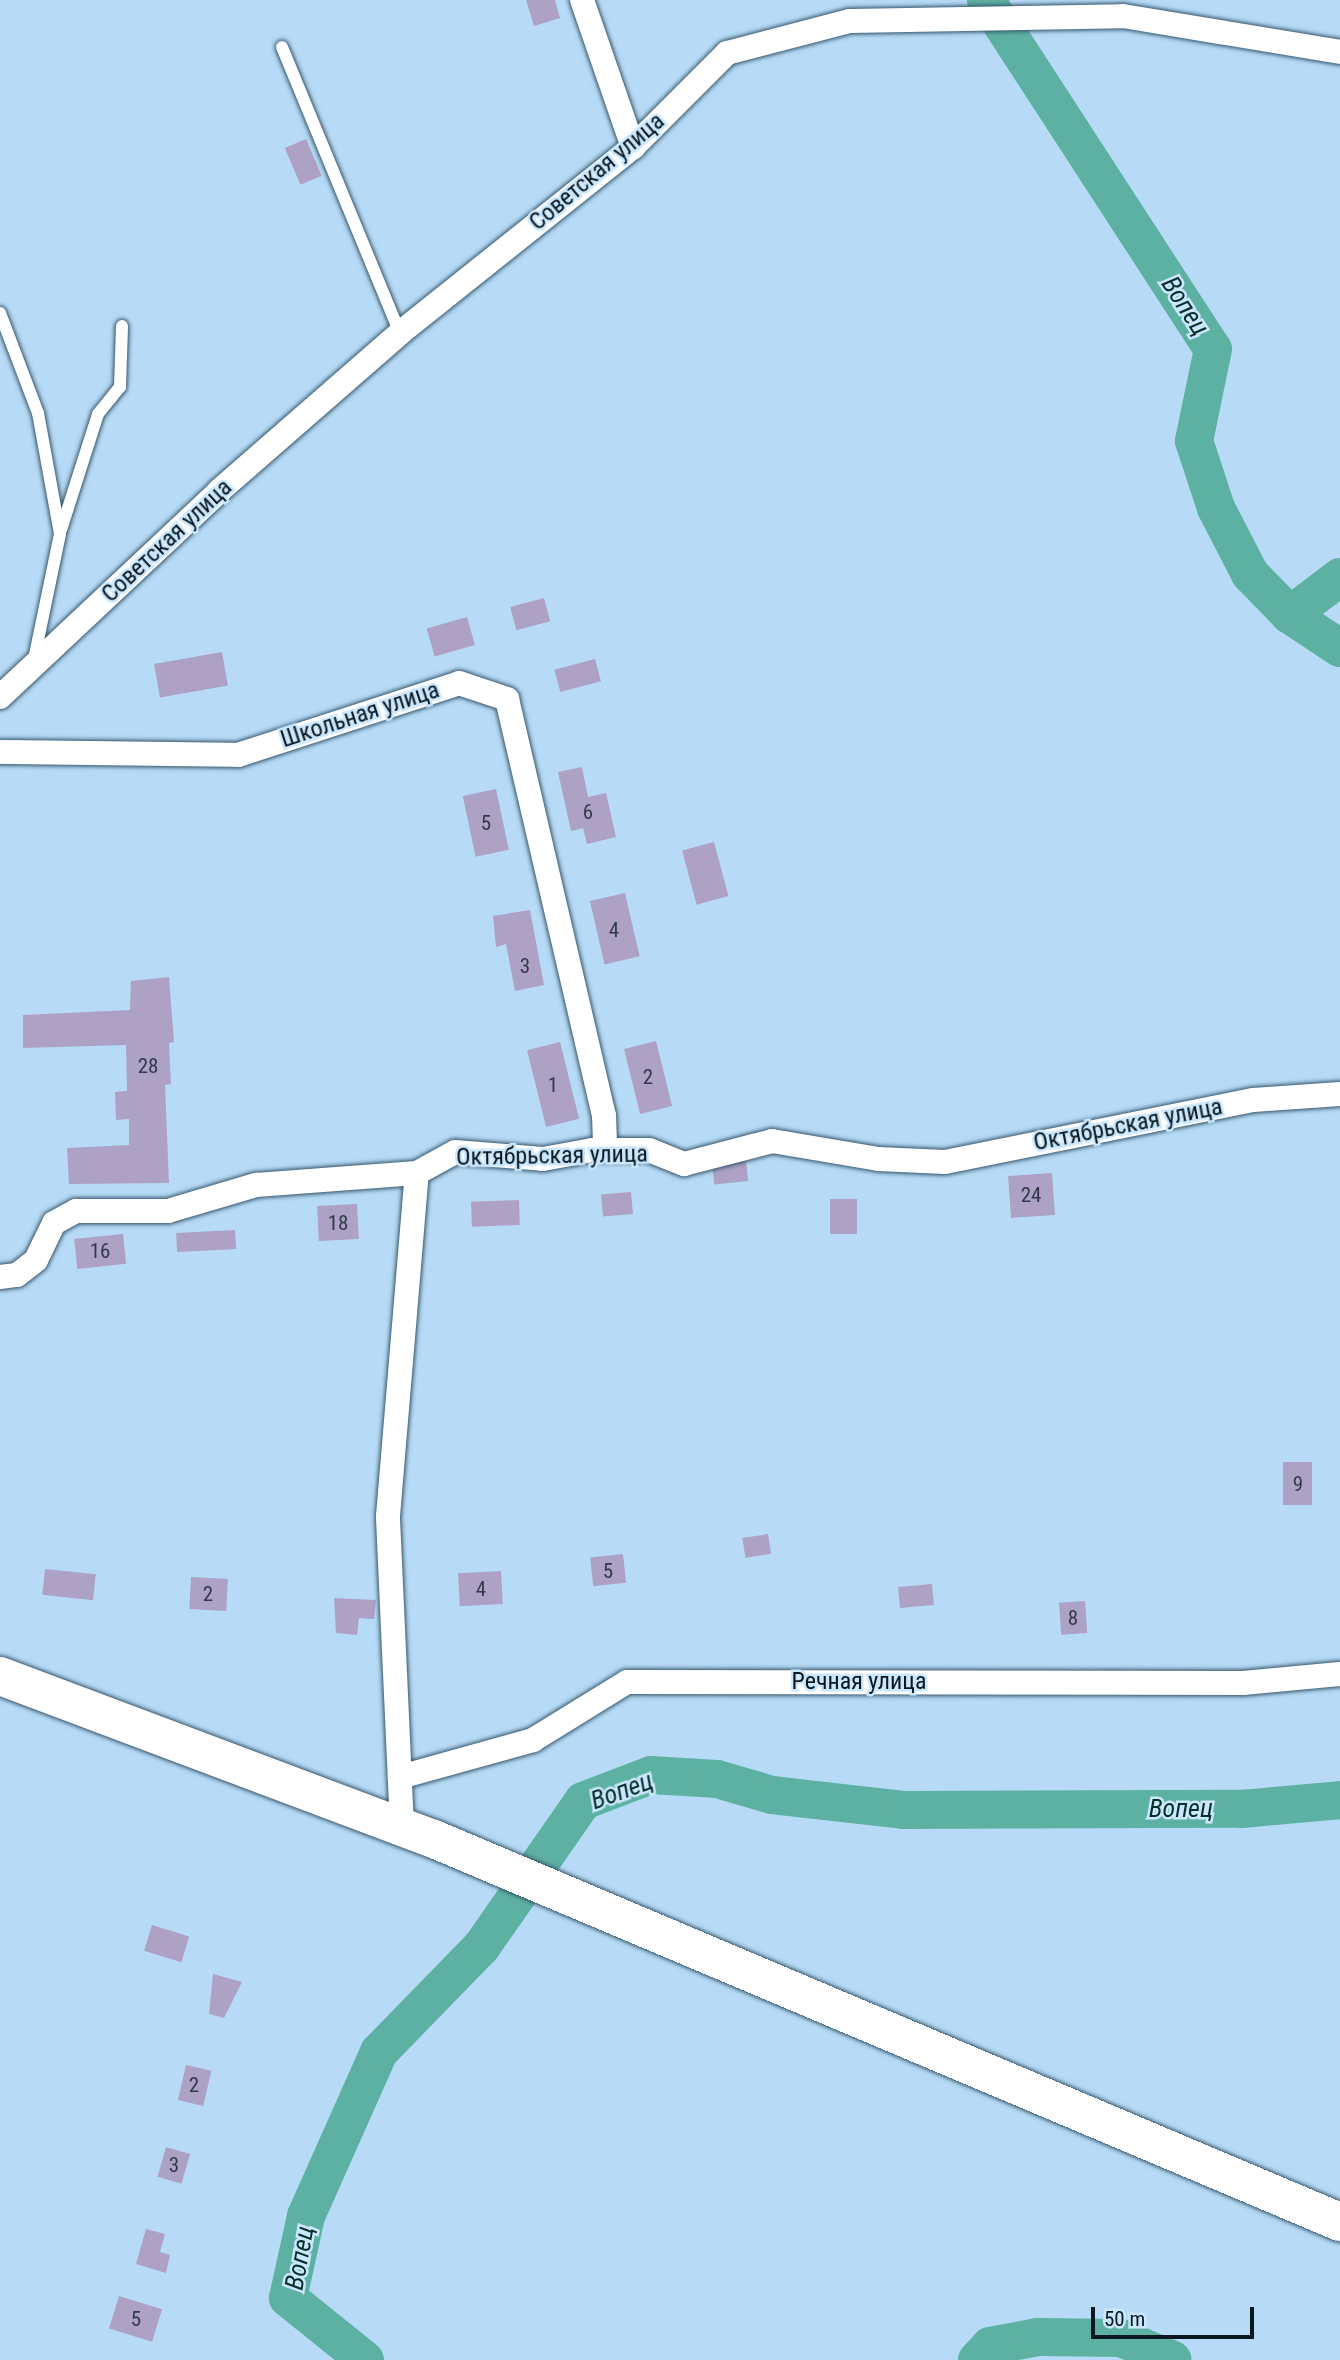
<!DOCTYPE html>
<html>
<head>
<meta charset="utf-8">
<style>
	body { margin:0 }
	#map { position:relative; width:1340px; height:2360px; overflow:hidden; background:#b7dbf6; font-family:"Roboto Condensed",sans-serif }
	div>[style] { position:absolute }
	.river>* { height:38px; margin:-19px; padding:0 19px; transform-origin:19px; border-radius:19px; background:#5db1a2 }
	.building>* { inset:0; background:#ada1c5; transform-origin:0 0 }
	.roads { filter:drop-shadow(0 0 2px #37576e) drop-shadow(0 0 2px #37576e) }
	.service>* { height:12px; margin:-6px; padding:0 6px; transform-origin:6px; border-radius:6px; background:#fff }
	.minor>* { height:24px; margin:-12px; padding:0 12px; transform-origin:12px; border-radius:12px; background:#fff }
	.primary>* { height:38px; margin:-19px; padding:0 19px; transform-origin:19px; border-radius:19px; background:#fff }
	span { translate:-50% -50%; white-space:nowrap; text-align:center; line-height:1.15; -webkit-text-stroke:5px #cae7fd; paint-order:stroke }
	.number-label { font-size:21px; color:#323a49 }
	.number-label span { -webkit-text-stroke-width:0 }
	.street-label { font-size:24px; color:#091720 }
	.water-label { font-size:26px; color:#06302a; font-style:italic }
	.scale { position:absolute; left:1091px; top:2307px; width:163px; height:32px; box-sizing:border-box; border:4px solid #091720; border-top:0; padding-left:9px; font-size:21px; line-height:24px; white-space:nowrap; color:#091720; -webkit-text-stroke:5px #cae7fd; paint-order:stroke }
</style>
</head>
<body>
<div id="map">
	<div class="river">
		<i style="left:986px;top:0;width:416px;rotate:57deg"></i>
		<i style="left:1213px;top:349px;width:94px;rotate:101.7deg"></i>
		<i style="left:1194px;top:441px;width:71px;rotate:71.8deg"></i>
		<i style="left:1216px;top:508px;width:74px;rotate:62.7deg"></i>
		<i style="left:1250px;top:574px;width:57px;rotate:45.7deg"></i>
		<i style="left:1290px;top:615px;width:60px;rotate:33.4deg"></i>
		<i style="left:1290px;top:615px;width:63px;rotate:-37.2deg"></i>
		<i style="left:365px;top:2360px;width:99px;rotate:-141.2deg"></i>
		<i style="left:288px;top:2298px;width:84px;rotate:-77.6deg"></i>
		<i style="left:306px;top:2216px;width:180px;rotate:-66deg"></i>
		<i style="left:379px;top:2052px;width:148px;rotate:-45.8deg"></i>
		<i style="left:482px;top:1946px;width:177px;rotate:-55.1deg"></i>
		<i style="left:583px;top:1801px;width:73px;rotate:-20.9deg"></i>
		<i style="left:651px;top:1775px;width:66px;rotate:3.5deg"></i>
		<i style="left:717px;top:1779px;width:57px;rotate:16.2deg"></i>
		<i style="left:772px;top:1795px;width:132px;rotate:6.5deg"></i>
		<i style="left:903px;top:1810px;width:339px;rotate:-0.2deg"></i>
		<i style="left:1242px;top:1809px;width:98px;rotate:-5.2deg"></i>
		<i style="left:977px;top:2360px;width:19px;rotate:-47deg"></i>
		<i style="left:990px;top:2346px;width:49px;rotate:-10.6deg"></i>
		<i style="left:1038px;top:2337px;width:83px;rotate:0.7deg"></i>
		<i style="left:1121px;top:2338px;width:56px;rotate:22.9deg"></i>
	</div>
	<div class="building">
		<i style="clip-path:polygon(526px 0,555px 0,560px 18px,534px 26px)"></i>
		<i style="left:306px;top:139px;width:40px;height:23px;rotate:67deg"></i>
		<i style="left:544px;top:598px;width:24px;height:35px;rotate:75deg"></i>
		<i style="left:467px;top:617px;width:29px;height:42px;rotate:74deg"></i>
		<i style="left:222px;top:652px;width:34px;height:69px;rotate:80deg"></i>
		<i style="left:595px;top:659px;width:23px;height:42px;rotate:75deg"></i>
		<i style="clip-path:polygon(582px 767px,588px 797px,606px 793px,616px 837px,587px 844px,583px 828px,571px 831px,558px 772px)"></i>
		<i style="left:496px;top:789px;width:62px;height:34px;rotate:78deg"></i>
		<i style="left:714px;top:842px;width:56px;height:33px;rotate:75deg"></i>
		<i style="left:625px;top:893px;width:65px;height:36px;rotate:77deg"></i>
		<i style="clip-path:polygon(530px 910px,544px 985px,515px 991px,506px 944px,496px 947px,493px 916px)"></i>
		<i style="clip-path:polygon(169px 977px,174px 1042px,169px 1043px,171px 1084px,165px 1085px,169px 1183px,69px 1184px,67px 1148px,129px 1145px,129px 1119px,116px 1120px,115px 1092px,127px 1091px,126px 1045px,23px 1048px,23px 1015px,130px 1010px,131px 981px)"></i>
		<i style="left:656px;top:1041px;width:67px;height:33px;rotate:76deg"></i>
		<i style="left:560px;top:1042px;width:79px;height:34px;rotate:76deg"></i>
		<i style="left:746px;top:1161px;width:20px;height:34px;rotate:84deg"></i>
		<i style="left:1052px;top:1173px;width:42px;height:44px;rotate:86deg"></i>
		<i style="left:631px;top:1192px;width:22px;height:30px;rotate:85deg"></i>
		<i style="left:830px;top:1199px;width:27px;height:35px"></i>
		<i style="left:519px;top:1200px;width:25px;height:48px;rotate:88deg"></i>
		<i style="left:357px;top:1204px;width:35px;height:40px;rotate:87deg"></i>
		<i style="left:235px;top:1230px;width:19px;height:59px;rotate:87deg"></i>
		<i style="left:123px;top:1234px;width:30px;height:49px;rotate:84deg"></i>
		<i style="left:1312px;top:1462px;width:43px;height:29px;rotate:90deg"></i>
		<i style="left:768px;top:1534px;width:20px;height:26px;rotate:81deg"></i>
		<i style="left:623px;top:1554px;width:29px;height:33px;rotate:84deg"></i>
		<i style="left:45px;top:1569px;width:51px;height:26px;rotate:6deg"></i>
		<i style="left:501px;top:1571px;width:33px;height:43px;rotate:87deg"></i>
		<i style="left:191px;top:1577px;width:37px;height:32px;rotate:3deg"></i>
		<i style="left:932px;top:1584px;width:21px;height:34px;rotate:85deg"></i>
		<i style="clip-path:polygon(334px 1598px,376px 1600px,374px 1619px,359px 1618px,357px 1635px,336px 1633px)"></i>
		<i style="left:1085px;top:1601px;width:32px;height:26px;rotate:86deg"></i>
		<i style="left:152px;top:1925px;width:39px;height:27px;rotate:17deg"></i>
		<i style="clip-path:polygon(213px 1974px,242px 1982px,224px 2018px,209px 2014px)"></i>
		<i style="left:186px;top:2065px;width:26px;height:36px;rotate:13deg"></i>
		<i style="left:166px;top:2147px;width:25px;height:31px;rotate:16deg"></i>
		<i style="clip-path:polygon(146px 2229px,165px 2234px,160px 2252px,170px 2255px,166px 2273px,136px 2264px)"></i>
		<i style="left:119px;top:2296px;width:45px;height:34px;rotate:17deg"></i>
	</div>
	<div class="roads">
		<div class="service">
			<i style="left:282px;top:47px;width:309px;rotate:67.6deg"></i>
			<i style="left:0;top:313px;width:107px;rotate:69.2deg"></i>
			<i style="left:38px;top:413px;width:123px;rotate:79.7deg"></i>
			<i style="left:60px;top:534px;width:128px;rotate:101.7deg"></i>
			<i style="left:61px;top:530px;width:122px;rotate:-72.3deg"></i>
			<i style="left:98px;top:414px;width:35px;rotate:-51deg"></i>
			<i style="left:120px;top:387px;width:61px;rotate:-88.1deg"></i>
		</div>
		<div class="minor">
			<i style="left:582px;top:0;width:156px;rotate:70.9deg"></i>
			<i style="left:0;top:697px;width:301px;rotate:-43.2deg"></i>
			<i style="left:219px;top:491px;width:240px;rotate:-41.1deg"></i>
			<i style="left:400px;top:333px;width:298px;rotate:-38.6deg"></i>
			<i style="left:633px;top:147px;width:133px;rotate:-45deg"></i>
			<i style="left:727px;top:53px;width:127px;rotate:-14.6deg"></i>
			<i style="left:850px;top:21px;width:273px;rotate:-1deg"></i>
			<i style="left:1123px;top:16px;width:220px;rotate:9.4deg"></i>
			<i style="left:0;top:752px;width:238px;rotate:0.7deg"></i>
			<i style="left:238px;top:755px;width:232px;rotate:-18deg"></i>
			<i style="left:459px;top:683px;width:51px;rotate:18.4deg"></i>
			<i style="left:507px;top:699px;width:427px;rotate:76.9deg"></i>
			<i style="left:604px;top:1115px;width:35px;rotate:88deg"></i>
			<i style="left:0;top:1277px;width:17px;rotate:-7deg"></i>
			<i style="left:17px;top:1275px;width:24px;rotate:-38deg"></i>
			<i style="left:36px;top:1260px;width:41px;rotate:-64.1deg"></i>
			<i style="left:54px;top:1223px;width:25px;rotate:-29deg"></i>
			<i style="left:76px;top:1211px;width:92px"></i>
			<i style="left:168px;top:1211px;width:92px;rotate:-16.5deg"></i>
			<i style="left:256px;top:1185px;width:161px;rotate:-4.3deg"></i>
			<i style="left:417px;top:1173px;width:43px;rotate:-28.9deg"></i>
			<i style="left:455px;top:1152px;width:88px;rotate:4.5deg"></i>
			<i style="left:543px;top:1159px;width:50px;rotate:-10.4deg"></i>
			<i style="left:592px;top:1150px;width:57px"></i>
			<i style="left:649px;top:1150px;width:38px;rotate:22deg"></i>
			<i style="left:684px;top:1164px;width:91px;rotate:-14.6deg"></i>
			<i style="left:772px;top:1141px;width:108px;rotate:9.6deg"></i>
			<i style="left:878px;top:1159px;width:67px;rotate:2.6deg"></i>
			<i style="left:945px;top:1162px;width:314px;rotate:-11.4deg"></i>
			<i style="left:1253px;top:1100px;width:87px;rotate:-3.9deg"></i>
			<i style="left:400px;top:1777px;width:138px;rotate:-15.5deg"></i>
			<i style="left:533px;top:1740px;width:110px;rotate:-31.7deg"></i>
			<i style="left:627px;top:1682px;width:616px;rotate:0.09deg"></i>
			<i style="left:1243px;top:1683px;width:97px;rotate:-5.3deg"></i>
			<i style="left:402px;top:1827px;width:311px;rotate:-92.6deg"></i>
			<i style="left:388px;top:1516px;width:344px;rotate:-85.2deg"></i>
		</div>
		<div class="primary">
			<i style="left:0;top:1676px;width:464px;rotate:20.6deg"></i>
			<i style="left:434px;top:1839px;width:984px;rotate:22.92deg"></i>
		</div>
	</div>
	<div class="number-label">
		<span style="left:588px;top:812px">6</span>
		<span style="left:486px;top:823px">5</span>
		<span style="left:614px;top:930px">4</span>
		<span style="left:525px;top:966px">3</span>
		<span style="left:148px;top:1066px">28</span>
		<span style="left:648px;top:1077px">2</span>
		<span style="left:553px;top:1085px">1</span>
		<span style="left:1031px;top:1195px">24</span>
		<span style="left:338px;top:1223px">18</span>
		<span style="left:100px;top:1251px">16</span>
		<span style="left:1298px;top:1484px">9</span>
		<span style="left:608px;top:1571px">5</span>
		<span style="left:481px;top:1589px">4</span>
		<span style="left:208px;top:1594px">2</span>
		<span style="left:1073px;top:1618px">8</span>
		<span style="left:194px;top:2085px">2</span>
		<span style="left:174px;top:2165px">3</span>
		<span style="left:136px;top:2319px">5</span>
	</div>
	<div class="street-label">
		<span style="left:597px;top:172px;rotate:-40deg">Советская улица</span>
		<span style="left:167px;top:541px;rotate:-43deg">Советская улица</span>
		<span style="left:360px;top:715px;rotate:-18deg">Школьная улица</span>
		<span style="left:1128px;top:1125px;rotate:-11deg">Октябрьская улица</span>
		<span style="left:552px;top:1156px;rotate:-1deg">Октябрьская улица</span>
		<span style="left:859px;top:1682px">Речная улица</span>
	</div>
	<div class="water-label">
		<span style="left:1185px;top:306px;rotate:57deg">Вопец</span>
		<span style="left:622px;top:1791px;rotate:-20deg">Вопец</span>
		<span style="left:1181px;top:1809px">Вопец</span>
		<span style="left:300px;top:2258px;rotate:-80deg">Вопец</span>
	</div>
	<div class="scale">50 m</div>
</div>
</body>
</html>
